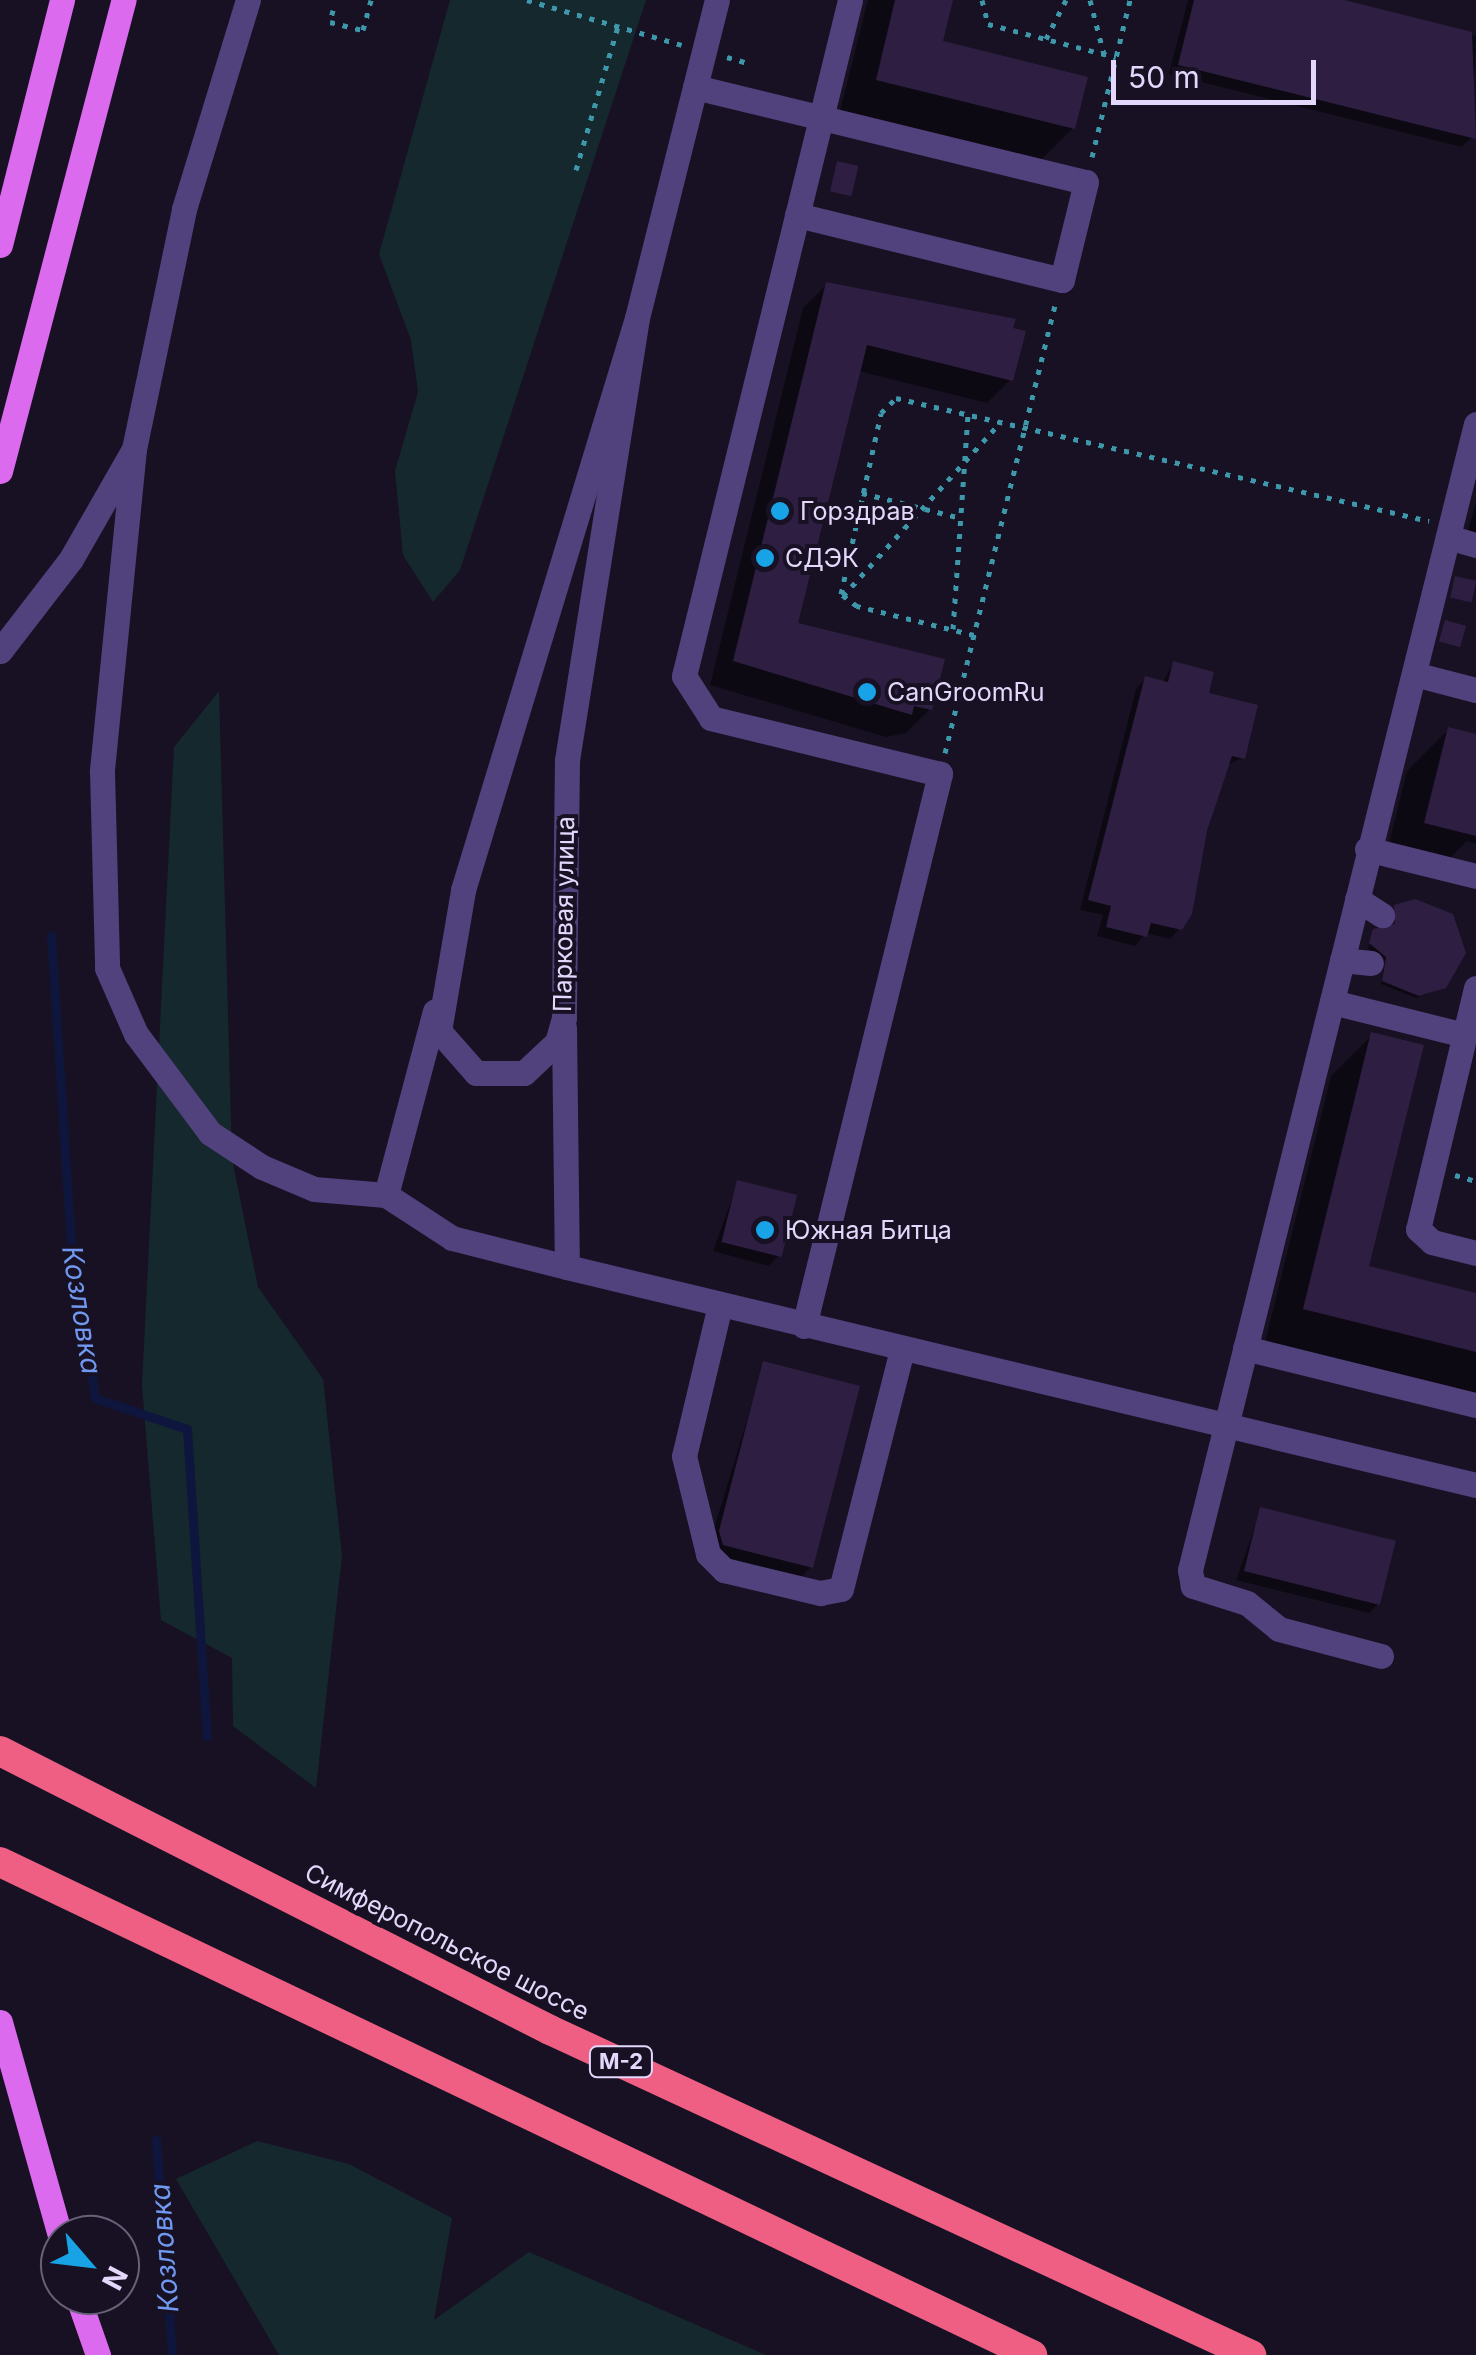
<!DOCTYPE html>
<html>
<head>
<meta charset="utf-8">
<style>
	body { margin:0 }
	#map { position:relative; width:1476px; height:2355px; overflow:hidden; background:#181123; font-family:Inter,sans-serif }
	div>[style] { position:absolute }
	.green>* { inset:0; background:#15282d }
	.shadow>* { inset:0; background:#0007 }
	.stream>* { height:9px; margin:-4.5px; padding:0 4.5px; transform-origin:4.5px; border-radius:4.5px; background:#0f163e }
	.building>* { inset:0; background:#2e1f42; transform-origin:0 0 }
	.path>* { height:5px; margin-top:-2.5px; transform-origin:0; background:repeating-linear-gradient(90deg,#3c98aa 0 5px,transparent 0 13px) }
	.minor>* { height:25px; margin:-12.5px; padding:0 12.5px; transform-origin:12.5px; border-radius:12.5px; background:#51417d }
	.major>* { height:25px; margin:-12.5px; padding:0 12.5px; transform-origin:12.5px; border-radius:12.5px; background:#db6aef }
	.highway>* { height:30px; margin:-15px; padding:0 15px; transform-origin:15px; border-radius:15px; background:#ee5f83 }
	.dots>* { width:28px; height:28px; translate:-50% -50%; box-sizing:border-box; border:5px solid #181123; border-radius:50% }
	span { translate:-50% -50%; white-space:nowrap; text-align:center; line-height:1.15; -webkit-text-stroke:8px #181123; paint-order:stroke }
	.shield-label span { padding:2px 8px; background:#181123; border:2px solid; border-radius:8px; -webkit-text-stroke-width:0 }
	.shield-label { font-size:22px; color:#e3d7fb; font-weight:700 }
	.poi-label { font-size:25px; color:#e3d7fb }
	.left { translate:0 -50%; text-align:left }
	.street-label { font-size:25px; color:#e3d7fb }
	.water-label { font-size:28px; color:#7098f0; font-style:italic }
	.north { position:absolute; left:40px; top:2215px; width:100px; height:100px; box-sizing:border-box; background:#181123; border:2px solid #696079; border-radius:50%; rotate:118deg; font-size:28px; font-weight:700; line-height:40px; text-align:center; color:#e3d7fb }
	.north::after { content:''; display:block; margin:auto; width:35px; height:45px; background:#18a3e6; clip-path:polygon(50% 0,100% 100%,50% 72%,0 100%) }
	.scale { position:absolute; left:1111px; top:60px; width:205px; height:45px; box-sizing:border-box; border:5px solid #e3d7fb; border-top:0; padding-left:12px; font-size:30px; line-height:35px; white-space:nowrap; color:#e3d7fb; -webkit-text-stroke:8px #181123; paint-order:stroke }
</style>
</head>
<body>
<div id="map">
	<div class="green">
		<i style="clip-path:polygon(450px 0,646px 0,460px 570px,433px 602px,403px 555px,395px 471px,418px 392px,411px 340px,379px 254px)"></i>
		<i style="clip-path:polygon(219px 691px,232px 1159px,258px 1287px,323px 1379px,342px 1556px,316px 1788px,233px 1726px,232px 1658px,161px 1620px,142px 1385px,174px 747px)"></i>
		<i style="clip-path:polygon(257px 2141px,349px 2164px,452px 2218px,434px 2320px,529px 2252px,766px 2355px,279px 2355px,176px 2179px)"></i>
	</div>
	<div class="shadow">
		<i style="clip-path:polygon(868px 0,951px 0,940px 43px,1073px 128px,1034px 167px,838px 119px)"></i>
		<i style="clip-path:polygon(1188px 0,1322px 0,1476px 36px,1472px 137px,1462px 147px,1169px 74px)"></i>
		<i style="clip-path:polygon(827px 284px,1011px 379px,987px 403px,858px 371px,795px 625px,930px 709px,906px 733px,886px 737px,710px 685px,803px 308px)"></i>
		<i style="clip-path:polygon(1476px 501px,1476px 533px,1468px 531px)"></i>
		<i style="clip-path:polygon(1173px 664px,1206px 694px,1242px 758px,1226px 766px,1179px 929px,1170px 939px,1146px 933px,1135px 946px,1097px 936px,1103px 915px,1080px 910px,1136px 689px,1145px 679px,1162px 683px)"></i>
		<i style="clip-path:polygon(1448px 730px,1476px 737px,1476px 844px,1467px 841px,1432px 876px,1384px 864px,1407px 771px)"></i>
		<i style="clip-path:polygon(1396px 907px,1441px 989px,1416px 998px,1381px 984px,1385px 960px,1368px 949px,1374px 931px,1395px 926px)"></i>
		<i style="clip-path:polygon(1372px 1035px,1366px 1268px,1476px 1296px,1476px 1403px,1263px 1350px,1331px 1076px)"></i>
		<i style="clip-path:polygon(738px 1182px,778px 1256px,769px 1266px,713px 1251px)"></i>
		<i style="clip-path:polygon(764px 1364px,811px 1567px,801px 1577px,713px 1554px,710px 1542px)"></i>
		<i style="clip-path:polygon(1261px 1510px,1378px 1604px,1369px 1613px,1236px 1580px)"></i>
	</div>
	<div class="stream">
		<i style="left:51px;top:936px;width:312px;rotate:86.3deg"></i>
		<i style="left:71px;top:1247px;width:153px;rotate:81deg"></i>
		<i style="left:95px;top:1398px;width:97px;rotate:18.6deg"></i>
		<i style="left:187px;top:1429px;width:308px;rotate:86.3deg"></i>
		<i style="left:156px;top:2140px;width:216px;rotate:85.7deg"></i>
	</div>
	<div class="building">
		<i style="clip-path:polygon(895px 0,953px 0,943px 41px,1088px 77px,1075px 129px,876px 80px)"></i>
		<i style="clip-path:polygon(1194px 0,1344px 0,1472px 32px,1476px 139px,1178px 65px)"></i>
		<i style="left:837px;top:161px;width:22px;height:31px;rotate:13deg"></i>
		<i style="clip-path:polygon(826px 282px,1016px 319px,1013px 328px,1026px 331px,1013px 381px,867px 345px,798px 623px,945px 659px,932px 710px,914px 706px,912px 715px,733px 661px)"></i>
		<i style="left:1455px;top:576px;width:22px;height:22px;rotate:13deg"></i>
		<i style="left:1445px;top:620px;width:22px;height:22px;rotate:16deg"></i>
		<i style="clip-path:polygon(1173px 661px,1214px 672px,1209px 693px,1258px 705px,1245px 759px,1232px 756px,1207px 831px,1192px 914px,1182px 930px,1151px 923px,1147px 937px,1106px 927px,1111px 906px,1088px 900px,1145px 676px,1168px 682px)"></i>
		<i style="clip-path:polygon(1448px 727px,1476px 734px,1476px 836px,1424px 823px)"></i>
		<i style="clip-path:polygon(1415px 899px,1453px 914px,1466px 953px,1446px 988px,1419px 996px,1382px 981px,1386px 957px,1369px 943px,1373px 929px,1395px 924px,1394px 905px)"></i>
		<i style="clip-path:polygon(1371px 1032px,1424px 1045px,1369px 1266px,1476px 1293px,1476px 1352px,1303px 1309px)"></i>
		<i style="left:737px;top:1180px;width:62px;height:64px;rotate:14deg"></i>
		<i style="clip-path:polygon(763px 1361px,860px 1386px,813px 1568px,723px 1545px,719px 1531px)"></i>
		<i style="left:1260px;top:1507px;width:140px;height:66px;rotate:14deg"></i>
	</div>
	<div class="path">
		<i style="left:527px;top:0;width:161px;rotate:16.2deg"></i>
		<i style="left:982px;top:0;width:25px;rotate:76deg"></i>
		<i style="left:988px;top:24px;width:132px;rotate:14.5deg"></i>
		<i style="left:1090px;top:0;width:56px;rotate:75.5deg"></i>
		<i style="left:333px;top:10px;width:12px;rotate:104deg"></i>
		<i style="left:330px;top:22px;width:34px;rotate:14deg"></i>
		<i style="left:363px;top:30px;width:31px;rotate:-75deg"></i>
		<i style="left:1046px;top:39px;width:44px;rotate:-62.9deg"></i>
		<i style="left:727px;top:57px;width:19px;rotate:16deg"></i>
		<i style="left:1092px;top:157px;width:162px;rotate:-76.4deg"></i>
		<i style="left:576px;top:170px;width:150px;rotate:-73.7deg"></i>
		<i style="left:862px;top:493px;width:102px;rotate:14.2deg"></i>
		<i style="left:843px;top:596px;width:235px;rotate:-47.8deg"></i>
		<i style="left:953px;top:629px;width:216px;rotate:-86deg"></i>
		<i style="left:974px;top:635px;width:121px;rotate:-166.1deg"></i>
		<i style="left:857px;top:606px;width:20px;rotate:-143deg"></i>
		<i style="left:841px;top:594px;width:185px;rotate:-77.5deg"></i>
		<i style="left:881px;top:413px;width:21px;rotate:-45deg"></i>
		<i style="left:896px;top:398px;width:547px;rotate:12.99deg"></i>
		<i style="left:945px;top:753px;width:464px;rotate:-76.2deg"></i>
		<i style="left:1455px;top:1175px;width:22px;rotate:16deg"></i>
	</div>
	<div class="minor">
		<i style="left:695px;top:87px;width:402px;rotate:13.7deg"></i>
		<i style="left:1086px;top:182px;width:101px;rotate:103.8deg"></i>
		<i style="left:1062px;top:280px;width:273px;rotate:-166.2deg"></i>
		<i style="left:637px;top:318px;width:448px;rotate:99deg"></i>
		<i style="left:567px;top:761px;width:257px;rotate:90.7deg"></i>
		<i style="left:564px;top:1018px;width:25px;rotate:106deg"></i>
		<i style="left:557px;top:1042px;width:45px;rotate:136.8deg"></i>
		<i style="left:524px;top:1073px;width:48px;rotate:180deg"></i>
		<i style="left:476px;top:1073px;width:56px;rotate:-131.4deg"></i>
		<i style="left:439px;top:1031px;width:143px;rotate:-80.3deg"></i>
		<i style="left:463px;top:890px;width:598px;rotate:-73.08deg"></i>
		<i style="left:637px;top:318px;width:328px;rotate:-75.9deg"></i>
		<i style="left:134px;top:449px;width:324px;rotate:95.7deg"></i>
		<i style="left:102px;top:771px;width:197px;rotate:88.5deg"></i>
		<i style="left:107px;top:968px;width:72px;rotate:66.3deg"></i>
		<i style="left:136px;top:1034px;width:124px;rotate:53.2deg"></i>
		<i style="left:210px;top:1133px;width:62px;rotate:33.2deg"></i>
		<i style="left:262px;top:1167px;width:56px;rotate:22.9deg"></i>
		<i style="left:314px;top:1189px;width:72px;rotate:4.8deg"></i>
		<i style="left:386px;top:1195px;width:79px;rotate:33.1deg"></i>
		<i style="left:452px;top:1238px;width:119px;rotate:14.2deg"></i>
		<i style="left:1448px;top:537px;width:29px;rotate:16deg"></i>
		<i style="left:0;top:651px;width:116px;rotate:-52.3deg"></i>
		<i style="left:71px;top:559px;width:127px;rotate:-60.2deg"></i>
		<i style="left:134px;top:449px;width:245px;rotate:-78.2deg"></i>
		<i style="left:184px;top:209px;width:219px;rotate:-73deg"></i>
		<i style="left:1414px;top:674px;width:64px;rotate:14.5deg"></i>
		<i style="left:1367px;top:849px;width:112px;rotate:13.9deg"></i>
		<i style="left:1357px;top:899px;width:30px;rotate:33deg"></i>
		<i style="left:1342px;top:960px;width:29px;rotate:6deg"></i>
		<i style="left:1476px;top:988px;width:248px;rotate:103.5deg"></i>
		<i style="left:1418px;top:1229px;width:19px;rotate:43deg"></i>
		<i style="left:1432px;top:1242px;width:45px;rotate:14deg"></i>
		<i style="left:1332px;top:1002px;width:136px;rotate:14deg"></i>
		<i style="left:564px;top:1028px;width:239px;rotate:89.3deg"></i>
		<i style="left:567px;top:1267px;width:935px;rotate:13.49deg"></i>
		<i style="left:386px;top:1195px;width:190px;rotate:-75.1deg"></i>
		<i style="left:720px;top:1305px;width:155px;rotate:103.4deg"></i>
		<i style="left:684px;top:1456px;width:101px;rotate:76.2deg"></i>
		<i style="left:708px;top:1554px;width:23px;rotate:45deg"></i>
		<i style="left:724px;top:1570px;width:99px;rotate:13.5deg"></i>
		<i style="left:820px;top:1593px;width:21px;rotate:-11deg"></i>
		<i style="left:841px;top:1589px;width:247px;rotate:-75.7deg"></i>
		<i style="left:804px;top:1326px;width:569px;rotate:-76.16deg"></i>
		<i style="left:940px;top:774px;width:236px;rotate:-166.3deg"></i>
		<i style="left:711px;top:718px;width:50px;rotate:-122.7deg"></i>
		<i style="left:684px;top:676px;width:696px;rotate:-76.2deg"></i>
		<i style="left:1245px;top:1348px;width:238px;rotate:13.9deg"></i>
		<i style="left:1381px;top:1656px;width:106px;rotate:-165.2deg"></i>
		<i style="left:1279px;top:1629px;width:41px;rotate:-140.9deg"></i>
		<i style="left:1247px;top:1603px;width:57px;rotate:-162.5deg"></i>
		<i style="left:1193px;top:1586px;width:16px;rotate:-101deg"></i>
		<i style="left:1190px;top:1570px;width:1181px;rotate:-75.99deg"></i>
	</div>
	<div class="major">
		<i style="left:0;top:245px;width:253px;rotate:-75.8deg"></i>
		<i style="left:0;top:471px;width:487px;rotate:-75.3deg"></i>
		<i style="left:0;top:2022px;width:221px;rotate:74.3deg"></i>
		<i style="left:77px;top:2295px;width:64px;rotate:70.7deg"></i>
	</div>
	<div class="highway">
		<i style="left:0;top:1751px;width:617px;rotate:26.9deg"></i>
		<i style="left:550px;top:2030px;width:773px;rotate:24.87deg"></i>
		<i style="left:0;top:1862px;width:1144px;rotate:25.53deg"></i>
	</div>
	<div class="dots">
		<i style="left:780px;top:511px;background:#18a3e6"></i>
		<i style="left:765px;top:558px;background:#18a3e6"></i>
		<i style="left:867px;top:692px;background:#18a3e6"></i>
		<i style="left:765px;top:1230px;background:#18a3e6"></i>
	</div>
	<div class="shield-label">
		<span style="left:621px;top:2062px">М-2</span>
	</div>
	<div class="poi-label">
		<span class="left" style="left:800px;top:511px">Горздрав</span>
		<span class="left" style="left:785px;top:558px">СДЭК</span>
		<span class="left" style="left:887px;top:692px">CanGroomRu</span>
		<span class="left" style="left:785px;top:1230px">Южная Битца</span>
	</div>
	<div class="street-label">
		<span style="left:564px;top:914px;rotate:-89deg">Парковая улица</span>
		<span style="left:447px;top:1942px;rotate:27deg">Симферопольское шоссе</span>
	</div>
	<div class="water-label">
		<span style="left:82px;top:1310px;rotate:81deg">Козловка</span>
		<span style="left:164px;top:2248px;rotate:-94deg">Козловка</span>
	</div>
	<div class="north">N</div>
	<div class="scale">50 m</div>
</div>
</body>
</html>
